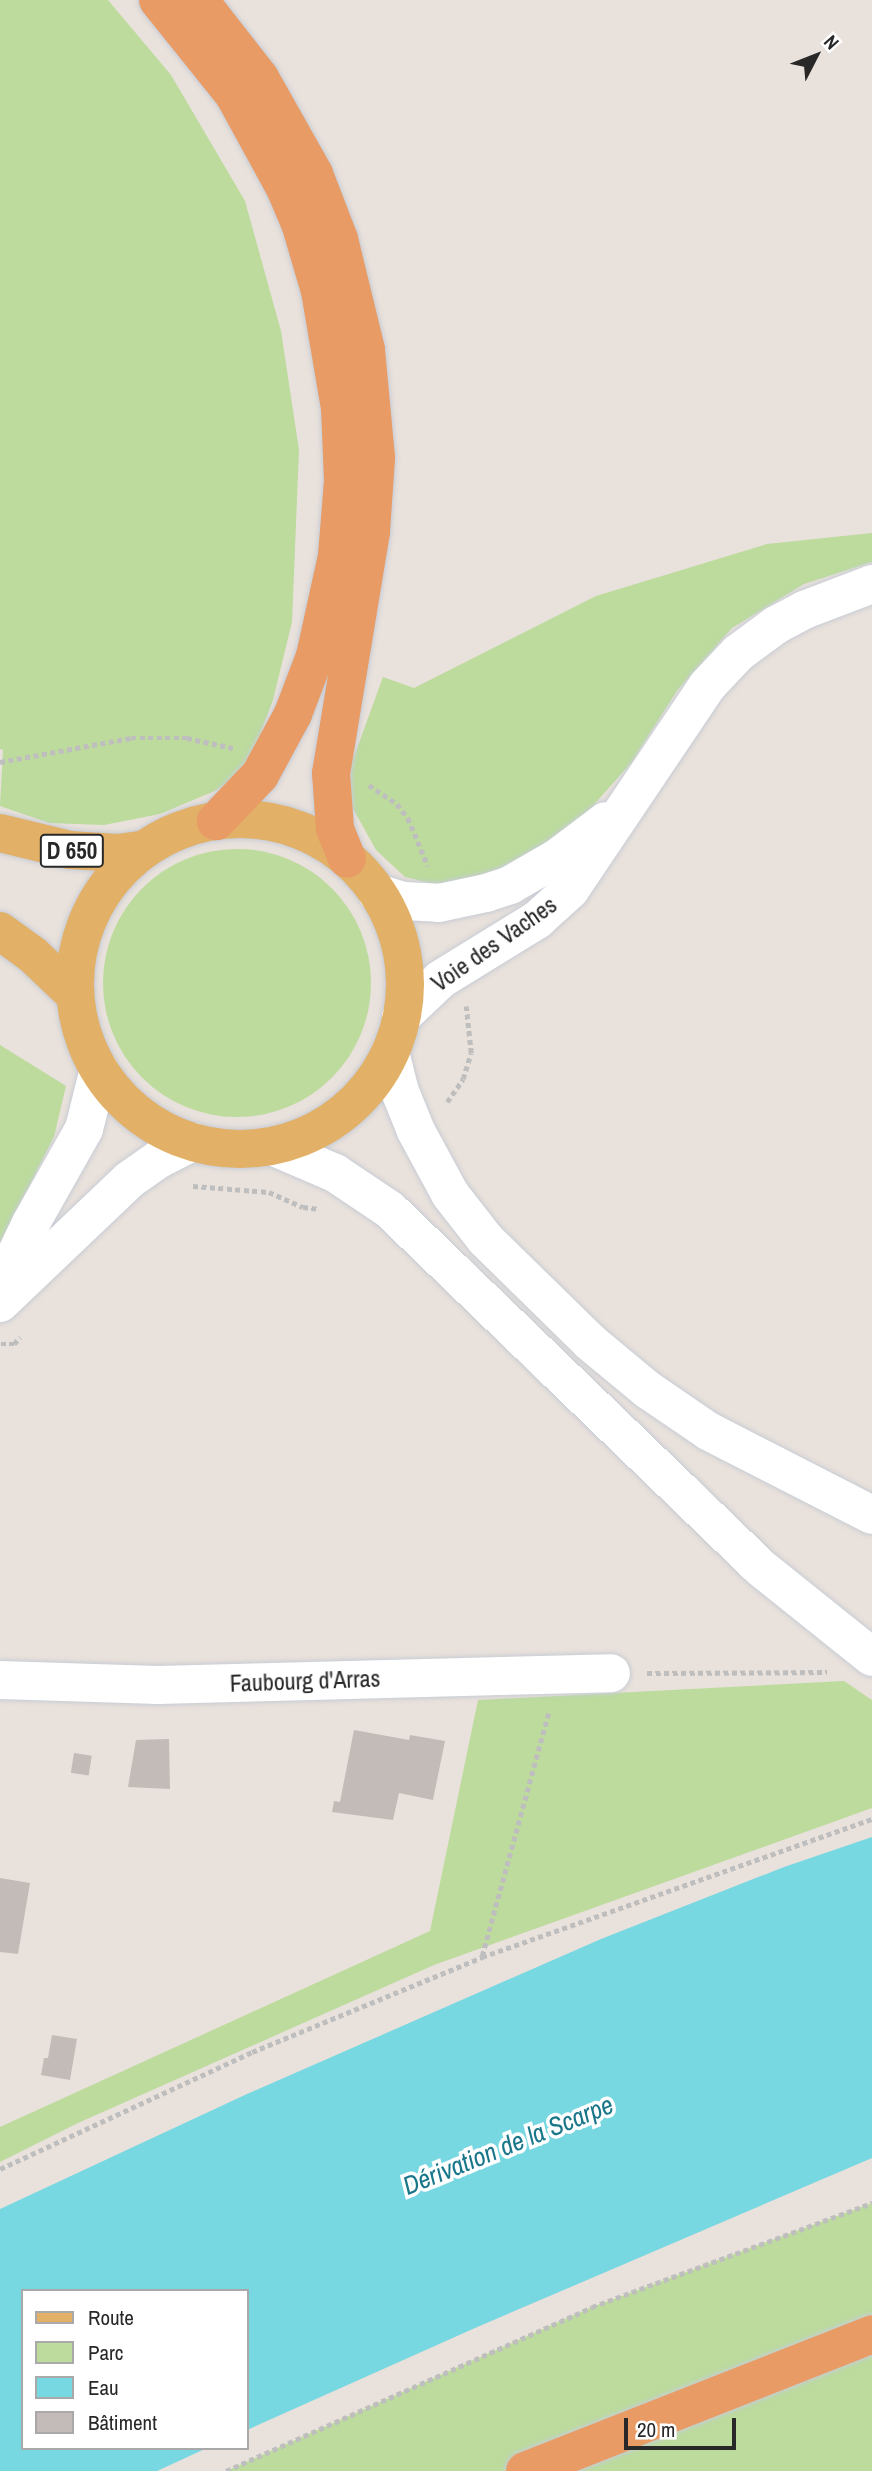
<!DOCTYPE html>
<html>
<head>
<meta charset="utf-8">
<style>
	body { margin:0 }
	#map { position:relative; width:872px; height:2471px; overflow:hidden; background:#e9e1db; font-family:"Archivo Narrow",sans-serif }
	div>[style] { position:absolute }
	.green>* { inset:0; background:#bcdb9d }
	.round { border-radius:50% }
	.water>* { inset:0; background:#78d8e2 }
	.building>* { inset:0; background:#c2bbb8; transform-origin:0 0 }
	.path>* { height:4.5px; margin-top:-2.25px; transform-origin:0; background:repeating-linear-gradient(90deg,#bebebe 0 5px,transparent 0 8.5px) }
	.roads { filter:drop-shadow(0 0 2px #c7ccd5) drop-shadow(0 0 2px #c7ccd5) }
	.minor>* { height:38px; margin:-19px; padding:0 19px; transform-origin:19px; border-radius:19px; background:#fff }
	.secondary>* { height:38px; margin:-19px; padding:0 19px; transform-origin:19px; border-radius:19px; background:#fff }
	.primary>* { height:38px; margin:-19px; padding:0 19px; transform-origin:19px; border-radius:19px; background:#e2b067 }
	.primary>.ring { margin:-19px; padding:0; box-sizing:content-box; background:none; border:38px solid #e2b067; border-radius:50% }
	.trunk>* { height:38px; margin:-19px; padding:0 19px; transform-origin:19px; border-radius:19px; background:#e89b64 }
	span { translate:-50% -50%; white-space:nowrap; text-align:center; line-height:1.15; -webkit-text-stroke:7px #fff; paint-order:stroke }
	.shield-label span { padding:2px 5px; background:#fff; border:2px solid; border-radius:5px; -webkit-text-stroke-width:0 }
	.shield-label { font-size:23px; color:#282828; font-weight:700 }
	.street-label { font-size:24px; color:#282828 }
	.water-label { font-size:26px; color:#1a778a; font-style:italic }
	.legend { position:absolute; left:21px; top:2289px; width:228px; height:161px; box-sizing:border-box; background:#fff; border:2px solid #a9a9a9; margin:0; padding:9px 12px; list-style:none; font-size:21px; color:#282828 }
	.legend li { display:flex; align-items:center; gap:14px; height:35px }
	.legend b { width:35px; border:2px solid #a9a9a9 }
	.north { position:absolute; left:781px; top:21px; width:70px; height:70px; -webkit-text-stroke:5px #fff; paint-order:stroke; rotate:48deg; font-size:19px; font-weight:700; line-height:28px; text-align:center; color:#282828 }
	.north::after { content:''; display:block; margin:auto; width:24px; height:32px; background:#282828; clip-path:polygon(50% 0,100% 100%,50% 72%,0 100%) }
	.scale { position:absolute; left:624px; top:2418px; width:112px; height:32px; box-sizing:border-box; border:4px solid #282828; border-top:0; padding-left:9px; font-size:21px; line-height:24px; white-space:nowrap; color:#282828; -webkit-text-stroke:5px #fff; paint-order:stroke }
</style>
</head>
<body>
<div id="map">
	<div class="green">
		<i style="clip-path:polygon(0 0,108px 0,171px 75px,245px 201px,281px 331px,299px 450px,292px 622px,273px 700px,248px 767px,217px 790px,160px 814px,104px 825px,49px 823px,0 806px,3px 750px,0 749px)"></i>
		<i style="clip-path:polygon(872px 533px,872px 562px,804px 584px,732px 628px,677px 691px,631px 763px,574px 827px,506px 870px,447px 887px,405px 877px,376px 850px,351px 805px,351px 765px,383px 677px,414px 688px,596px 596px,767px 544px)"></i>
		<i class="round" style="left:103px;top:849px;width:268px;height:268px"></i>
		<i style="clip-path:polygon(0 1045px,66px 1086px,54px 1137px,0 1243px)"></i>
		<i style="clip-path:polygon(844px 1681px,872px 1700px,872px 1808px,434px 1965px,78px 2123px,0 2162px,0 2127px,430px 1931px,478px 1700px)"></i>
		<i style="clip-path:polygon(872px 2203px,872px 2471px,226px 2471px,592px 2307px)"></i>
	</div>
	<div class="water">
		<i style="clip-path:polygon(872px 1837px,872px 2158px,475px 2328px,247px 2430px,247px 2291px,23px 2291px,23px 2448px,207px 2448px,157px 2471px,0 2471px,0 2209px,247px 2094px,601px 1939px,784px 1867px)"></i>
	</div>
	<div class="building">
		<i style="clip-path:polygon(354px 1730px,409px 1740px,410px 1735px,445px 1741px,433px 1800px,399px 1793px,393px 1820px,332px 1812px,334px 1801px,340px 1802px)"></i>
		<i style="clip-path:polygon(169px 1739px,170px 1789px,128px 1787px,136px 1740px)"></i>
		<i style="left:74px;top:1753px;width:18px;height:20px;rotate:9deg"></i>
		<i style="clip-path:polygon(0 1878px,30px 1883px,18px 1954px,0 1952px)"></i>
		<i style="clip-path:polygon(52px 2035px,77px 2039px,70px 2080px,41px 2075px,44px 2058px,48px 2058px)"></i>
	</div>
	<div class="path">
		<i style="left:0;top:762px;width:133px;rotate:-10.4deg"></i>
		<i style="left:131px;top:738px;width:56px"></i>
		<i style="left:187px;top:738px;width:47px;rotate:12.3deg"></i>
		<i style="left:369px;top:785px;width:34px;rotate:34deg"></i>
		<i style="left:397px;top:804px;width:18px;rotate:52deg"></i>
		<i style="left:408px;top:818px;width:52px;rotate:67.4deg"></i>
		<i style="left:447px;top:1102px;width:28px;rotate:-55deg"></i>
		<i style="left:463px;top:1079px;width:27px;rotate:-73deg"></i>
		<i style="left:471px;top:1053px;width:47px;rotate:-96.1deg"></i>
		<i style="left:193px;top:1186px;width:76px;rotate:4.5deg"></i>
		<i style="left:269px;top:1192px;width:37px;rotate:24deg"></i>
		<i style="left:303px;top:1207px;width:17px;rotate:7deg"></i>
		<i style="left:1px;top:1344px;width:13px"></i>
		<i style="left:14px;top:1344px;width:9px;rotate:-49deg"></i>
		<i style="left:647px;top:1673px;width:180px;rotate:-0.3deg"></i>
		<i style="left:482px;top:1956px;width:254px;rotate:-74.7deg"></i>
		<i style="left:0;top:2169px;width:278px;rotate:-24.9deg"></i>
		<i style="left:252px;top:2052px;width:249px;rotate:-22.4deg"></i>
		<i style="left:482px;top:1957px;width:414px;rotate:-19.5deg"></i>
		<i style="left:226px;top:2471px;width:401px;rotate:-24.1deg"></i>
		<i style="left:592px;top:2307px;width:299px;rotate:-20.4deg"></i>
	</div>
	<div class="roads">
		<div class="minor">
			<i style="left:377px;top:893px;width:28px;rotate:17deg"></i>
			<i style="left:404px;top:901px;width:35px;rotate:3deg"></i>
			<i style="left:439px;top:903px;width:48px;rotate:-12deg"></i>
			<i style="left:486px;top:893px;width:25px;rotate:-18deg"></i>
			<i style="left:510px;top:885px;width:54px;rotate:-29.9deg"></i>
			<i style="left:557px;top:858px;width:61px;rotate:-37.1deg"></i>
			<i style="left:401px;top:1017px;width:55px;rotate:-43.5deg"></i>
			<i style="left:441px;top:979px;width:113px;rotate:-31.6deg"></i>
			<i style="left:537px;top:920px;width:45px;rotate:-42.3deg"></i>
			<i style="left:570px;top:890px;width:246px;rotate:-56.1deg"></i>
			<i style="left:707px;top:686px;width:45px;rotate:-46.8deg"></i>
			<i style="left:738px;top:653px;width:47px;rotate:-36.4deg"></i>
			<i style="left:776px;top:625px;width:32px;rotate:-28deg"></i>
			<i style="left:804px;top:610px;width:73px;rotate:-20.9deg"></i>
			<i style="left:0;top:1288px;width:72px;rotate:-64.5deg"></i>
			<i style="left:31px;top:1223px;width:108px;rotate:-60.6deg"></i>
			<i style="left:84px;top:1129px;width:62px;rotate:-76deg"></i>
			<i style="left:0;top:1303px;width:178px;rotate:-43.6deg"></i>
			<i style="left:129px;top:1180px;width:37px;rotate:-35deg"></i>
			<i style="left:159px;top:1159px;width:38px;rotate:-27deg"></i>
			<i style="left:0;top:1680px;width:158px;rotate:1.8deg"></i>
			<i style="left:158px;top:1685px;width:453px;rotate:-1.5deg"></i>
		</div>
		<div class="secondary">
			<i style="left:390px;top:1052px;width:38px;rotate:76deg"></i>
			<i style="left:399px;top:1089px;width:45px;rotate:68deg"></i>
			<i style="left:416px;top:1131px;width:72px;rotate:61.6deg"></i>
			<i style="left:450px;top:1194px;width:58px;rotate:52deg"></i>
			<i style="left:486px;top:1240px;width:146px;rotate:44.4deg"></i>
			<i style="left:590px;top:1342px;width:75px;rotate:39.6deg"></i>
			<i style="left:648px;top:1390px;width:73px;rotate:34.3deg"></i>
			<i style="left:708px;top:1431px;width:184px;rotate:27.1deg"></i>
			<i style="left:272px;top:1146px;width:69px;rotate:23.2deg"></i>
			<i style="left:335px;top:1173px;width:66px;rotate:33.9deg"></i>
			<i style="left:390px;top:1210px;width:516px;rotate:43.98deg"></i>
			<i style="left:761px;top:1568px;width:142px;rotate:38.7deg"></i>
		</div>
		<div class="primary">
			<i class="ring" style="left:75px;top:819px;width:292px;height:292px"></i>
			<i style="left:0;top:833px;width:72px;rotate:13.7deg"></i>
			<i style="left:70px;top:850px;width:48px;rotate:3.6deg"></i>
			<i style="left:118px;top:853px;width:27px;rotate:-8deg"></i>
			<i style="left:0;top:931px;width:41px;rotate:36deg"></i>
			<i style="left:33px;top:955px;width:58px;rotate:43.6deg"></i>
		</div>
		<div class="trunk">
			<i style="left:158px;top:0;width:122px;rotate:51.3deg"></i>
			<i style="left:234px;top:95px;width:106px;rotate:61.3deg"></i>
			<i style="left:285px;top:188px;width:38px;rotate:67deg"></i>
			<i style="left:300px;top:223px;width:71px;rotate:73.6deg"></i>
			<i style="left:320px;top:291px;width:119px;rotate:80.3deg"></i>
			<i style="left:340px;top:408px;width:73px;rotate:87.6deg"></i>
			<i style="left:343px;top:481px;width:75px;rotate:94.6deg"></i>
			<i style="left:337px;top:556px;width:102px;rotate:102.4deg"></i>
			<i style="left:315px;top:656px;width:62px;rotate:110.8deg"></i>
			<i style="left:293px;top:714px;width:69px;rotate:118.4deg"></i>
			<i style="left:260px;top:775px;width:64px;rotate:133.7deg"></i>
			<i style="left:199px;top:0;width:99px;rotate:52deg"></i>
			<i style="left:260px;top:78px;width:110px;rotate:60.6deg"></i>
			<i style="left:314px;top:174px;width:70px;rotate:69deg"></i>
			<i style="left:339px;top:239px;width:114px;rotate:76.3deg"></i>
			<i style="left:366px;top:350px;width:108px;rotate:84.7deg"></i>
			<i style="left:376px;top:458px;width:74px;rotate:93.9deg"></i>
			<i style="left:371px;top:532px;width:244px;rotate:99.4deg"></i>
			<i style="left:331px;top:773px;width:56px;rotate:85.9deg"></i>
			<i style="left:335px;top:829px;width:32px;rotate:68deg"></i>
			<i style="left:525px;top:2471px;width:373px;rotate:-21.5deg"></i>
		</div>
	</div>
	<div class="shield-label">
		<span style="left:72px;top:851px">D 650</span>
	</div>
	<div class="street-label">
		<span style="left:494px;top:944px;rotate:-35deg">Voie des Vaches</span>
		<span style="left:305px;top:1681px;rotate:-2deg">Faubourg d'Arras</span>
	</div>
	<div class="water-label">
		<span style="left:508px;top:2145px;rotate:-22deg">Dérivation de la Scarpe</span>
	</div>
	<ul class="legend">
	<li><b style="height:9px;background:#e2b067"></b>Route</li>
	<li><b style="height:19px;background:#bcdb9d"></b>Parc</li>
	<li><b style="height:19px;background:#78d8e2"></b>Eau</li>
	<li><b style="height:19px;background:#c2bbb8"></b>Bâtiment</li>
	</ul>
	<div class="north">N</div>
	<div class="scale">20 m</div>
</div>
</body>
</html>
